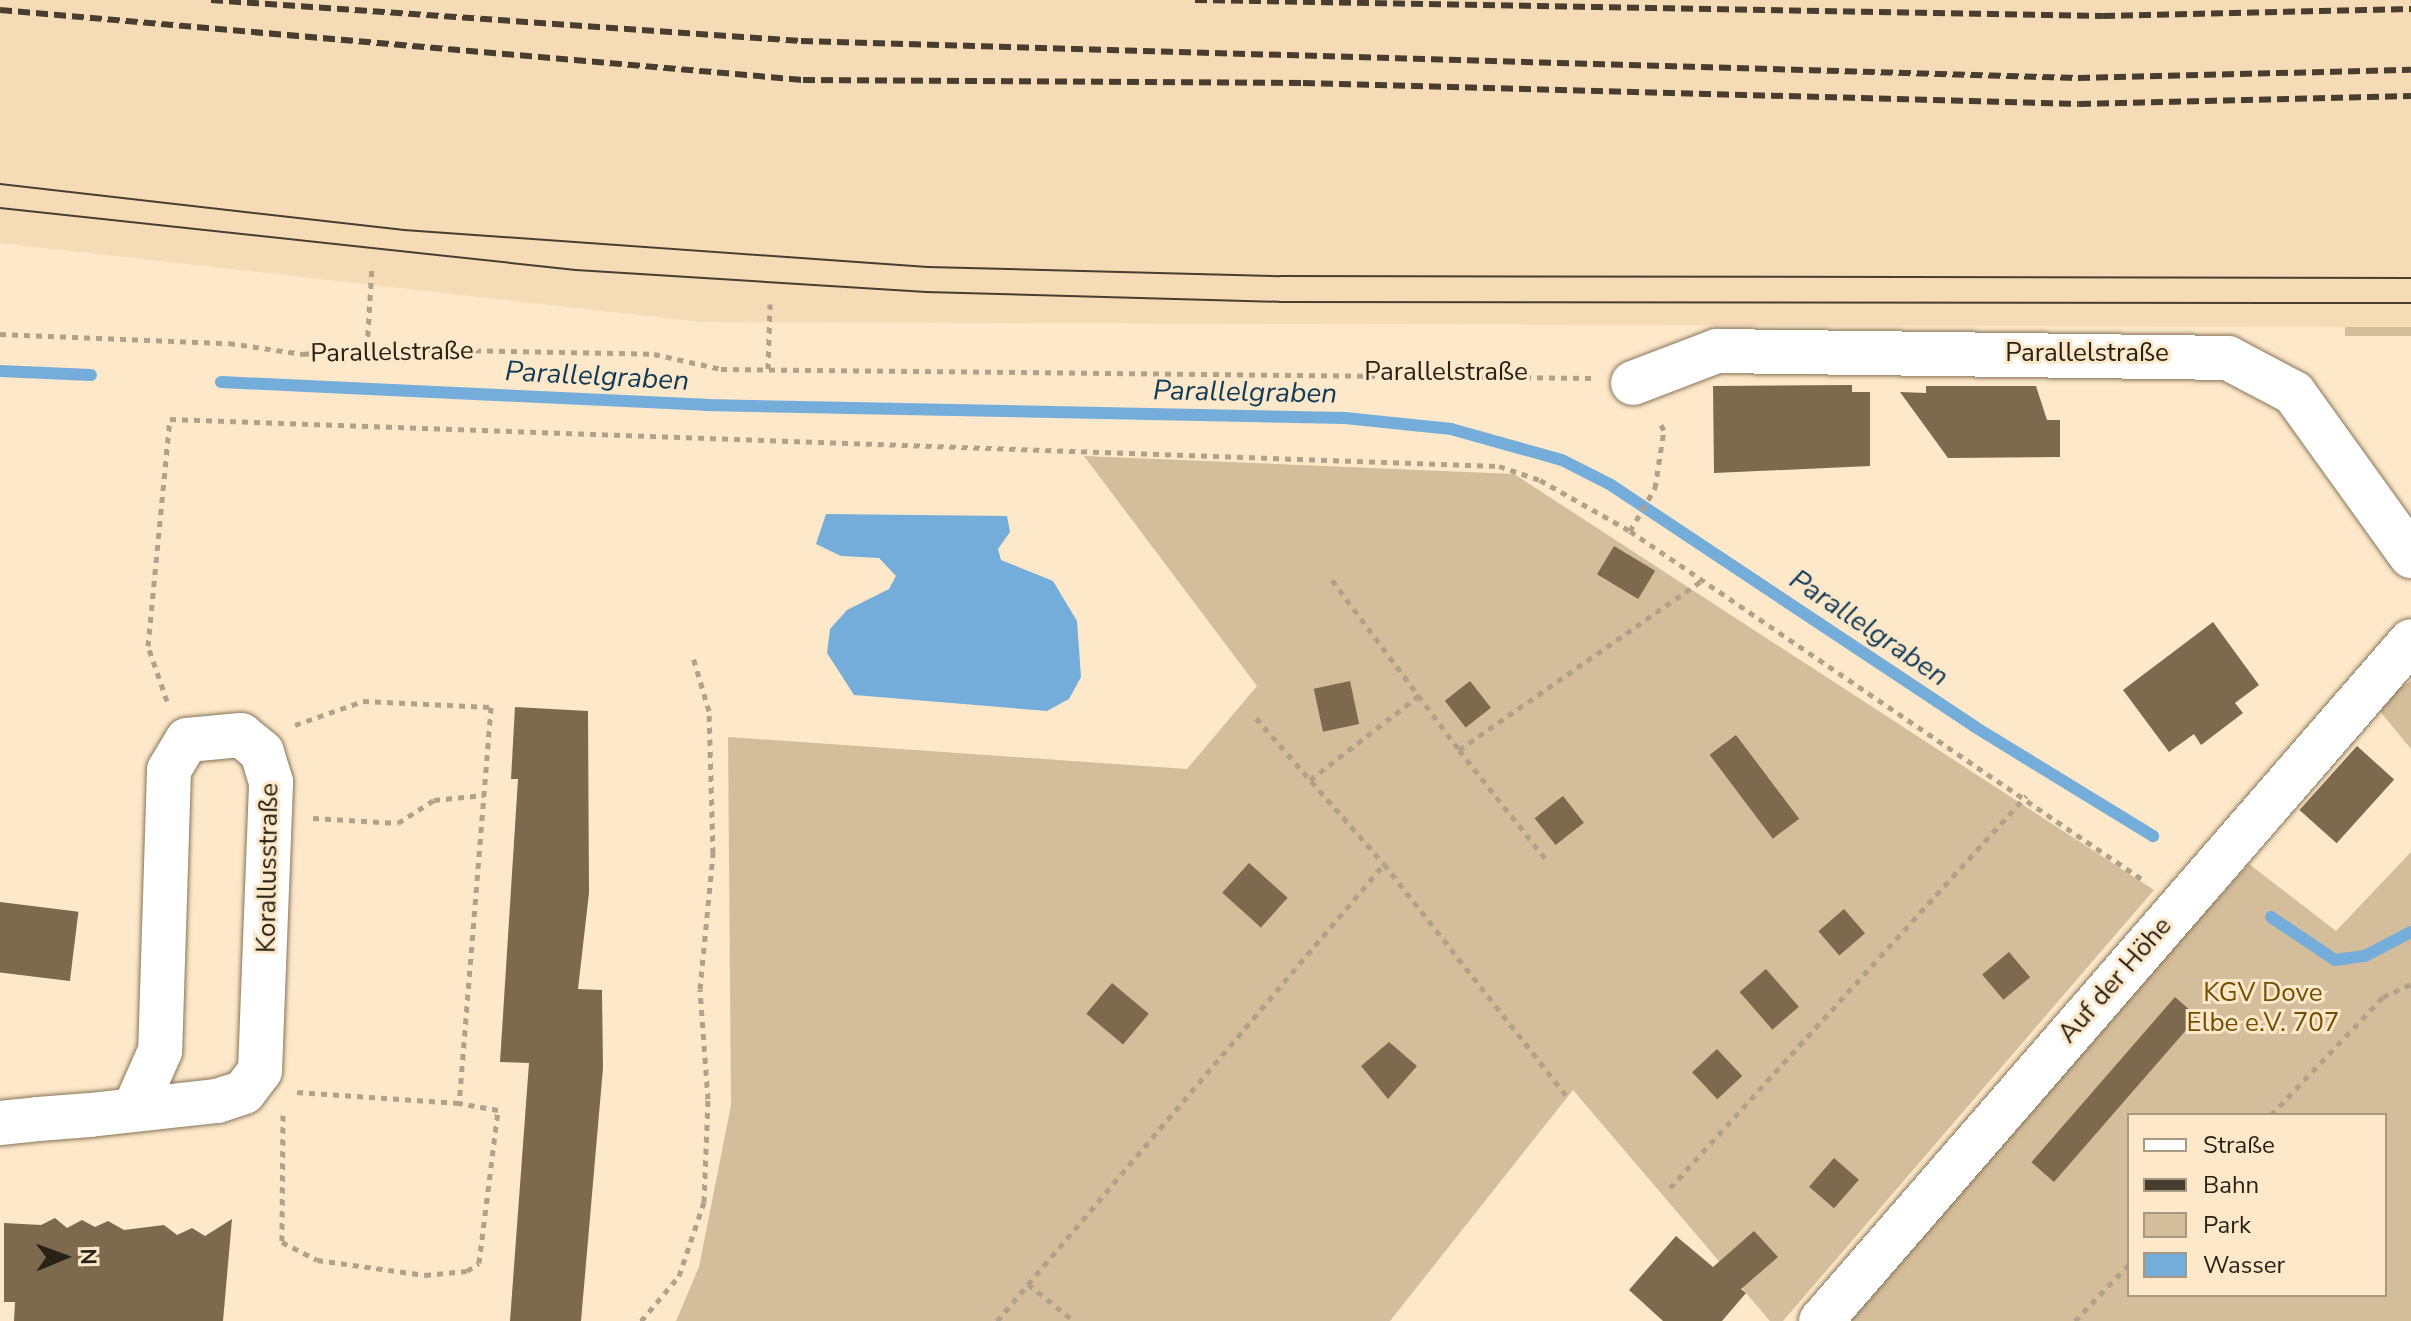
<!DOCTYPE html>
<html>
<head>
<meta charset="utf-8">
<style>
	body { margin:0 }
	#map { position:relative; width:2411px; height:1321px; overflow:hidden; background:#fde8c9; font-family:"Nunito Sans",sans-serif }
	div>[style] { position:absolute }
	.built>* { inset:0; background:#f5dbb6 }
	.green>* { inset:0; background:#d4bd9a; transform-origin:0 0 }
	.water>* { inset:0; background:#75adda }
	.stream>* { height:12px; margin:-6px; padding:0 6px; transform-origin:6px; border-radius:6px; background:#75adda }
	.building>* { inset:0; background:#7c694e; transform-origin:0 0 }
	.path>* { height:5px; margin-top:-2.5px; transform-origin:0; background:repeating-linear-gradient(90deg,#b1a189 0 6px,transparent 0 12px) }
	.roads { filter:drop-shadow(0 0 2px #877459) drop-shadow(0 0 2px #877459) }
	.minor>* { height:44px; margin:-22px; padding:0 22px; transform-origin:22px; border-radius:22px; background:#fff }
	.tram>* { height:2px; margin:-1px; padding:0 1px; transform-origin:1px; border-radius:1px; background:#473e2f }
	.rail>* { height:6px; margin-top:-3px; transform-origin:0; background:repeating-linear-gradient(90deg,#473e2f 0 12px,transparent 0 18px) }
	span { translate:-50% -50%; white-space:nowrap; text-align:center; line-height:1.15; -webkit-text-stroke:6px #fde8c9; paint-order:stroke }
	.street-label { font-size:26px; color:#282115 }
	.park-label { font-size:26px; color:#734e02 }
	.water-label { font-size:28px; color:#0f3a59; font-style:italic }
	.legend { position:absolute; left:2127px; top:1113px; width:260px; height:184px; box-sizing:border-box; background:#fde8c9; border:2px solid #a89881; margin:0; padding:10px 14px; list-style:none; font-size:24px; color:#282115 }
	.legend li { display:flex; align-items:center; gap:16px; height:40px }
	.legend b { width:40px; border:2px solid #a89881 }
	.north { position:absolute; left:24px; top:1217px; width:80px; height:80px; -webkit-text-stroke:6px #fde8c9; paint-order:stroke; rotate:89deg; font-size:22px; font-weight:700; line-height:32px; text-align:center; color:#282115 }
	.north::after { content:''; display:block; margin:auto; width:28px; height:36px; background:#282115; clip-path:polygon(50% 0,100% 100%,50% 72%,0 100%) }
</style>
</head>
<body>
<div id="map">
	<div class="built">
		<i style="clip-path:polygon(0 0,2411px 0,2411px 327px,702px 322px,0 243px)"></i>
	</div>
	<div class="green">
		<i style="left:2411px;top:327px;width:9px;height:66px;rotate:90deg"></i>
		<i style="clip-path:polygon(1084px 456px,1514px 474px,2154px 890px,1783px 1321px,1770px 1321px,1573px 1090px,1390px 1321px,676px 1321px,699px 1267px,731px 1105px,728px 737px,1187px 769px,1257px 686px)"></i>
		<i style="clip-path:polygon(2411px 681px,2411px 749px,2374px 704px)"></i>
		<i style="clip-path:polygon(evenodd,2411px 852px,2411px 1321px,1833px 1321px,2249px 864px,2336px 931px,2411px 852px,2129px 1115px,2385px 1115px,2385px 1295px,2129px 1295px,2129px 1115px)"></i>
	</div>
	<div class="water">
		<i style="clip-path:polygon(826px 514px,1007px 516px,1010px 532px,998px 549px,1001px 560px,1053px 581px,1077px 621px,1081px 677px,1069px 699px,1047px 711px,854px 695px,827px 653px,830px 629px,847px 610px,889px 589px,896px 576px,879px 558px,841px 556px,816px 544px)"></i>
	</div>
	<div class="stream">
		<i style="left:0;top:371px;width:91px;rotate:2.5deg"></i>
		<i style="left:221px;top:382px;width:485px;rotate:2.7deg"></i>
		<i style="left:705px;top:405px;width:640px;rotate:1.16deg"></i>
		<i style="left:1345px;top:418px;width:107px;rotate:5.9deg"></i>
		<i style="left:1451px;top:429px;width:115px;rotate:15.6deg"></i>
		<i style="left:1562px;top:460px;width:55px;rotate:27deg"></i>
		<i style="left:1611px;top:485px;width:437px;rotate:33.6deg"></i>
		<i style="left:1975px;top:727px;width:209px;rotate:31.5deg"></i>
		<i style="left:2271px;top:917px;width:77px;rotate:33.9deg"></i>
		<i style="left:2335px;top:960px;width:30px;rotate:-8deg"></i>
		<i style="left:2365px;top:956px;width:52px;rotate:-27.6deg"></i>
	</div>
	<div class="building">
		<i style="clip-path:polygon(1852px 385px,1852px 392px,1870px 392px,1870px 466px,1714px 473px,1713px 386px)"></i>
		<i style="clip-path:polygon(1926px 386px,2036px 386px,2047px 420px,2060px 420px,2060px 457px,1948px 458px,1900px 392px,1926px 393px)"></i>
		<i style="left:1614px;top:546px;width:48px;height:33px;rotate:31deg"></i>
		<i style="clip-path:polygon(2213px 622px,2259px 685px,2235px 703px,2243px 713px,2201px 745px,2194px 734px,2169px 752px,2123px 690px)"></i>
		<i style="left:1350px;top:681px;width:44px;height:37px;rotate:78deg"></i>
		<i style="left:1470px;top:681px;width:34px;height:32px;rotate:52deg"></i>
		<i style="clip-path:polygon(515px 707px,588px 711px,589px 893px,578px 989px,602px 990px,603px 1068px,581px 1321px,510px 1321px,529px 1063px,500px 1062px,518px 779px,511px 779px)"></i>
		<i style="left:1736px;top:735px;width:105px;height:33px;rotate:53deg"></i>
		<i style="left:2357px;top:746px;width:50px;height:86px;rotate:42deg"></i>
		<i style="left:1563px;top:796px;width:34px;height:36px;rotate:52deg"></i>
		<i style="left:1249px;top:863px;width:52px;height:40px;rotate:42deg"></i>
		<i style="left:0;top:902px;width:79px;height:70px;rotate:7deg"></i>
		<i style="left:1844px;top:909px;width:32px;height:34px;rotate:49deg"></i>
		<i style="left:2009px;top:952px;width:33px;height:35px;rotate:50deg"></i>
		<i style="left:1766px;top:969px;width:50px;height:35px;rotate:49deg"></i>
		<i style="left:1112px;top:983px;width:48px;height:40px;rotate:40deg"></i>
		<i style="left:2175px;top:997px;width:30px;height:219px;rotate:41deg"></i>
		<i style="clip-path:polygon(1389px 1042px,1417px 1066px,1388px 1099px,1361px 1066px)"></i>
		<i style="left:1717px;top:1049px;width:37px;height:34px;rotate:47deg"></i>
		<i style="left:1834px;top:1158px;width:33px;height:38px;rotate:41deg"></i>
		<i style="clip-path:polygon(55px 1218px,67px 1228px,82px 1220px,95px 1227px,108px 1221px,124px 1230px,164px 1225px,177px 1235px,192px 1228px,205px 1236px,232px 1219px,223px 1321px,14px 1321px,15px 1302px,4px 1302px,4px 1223px,41px 1225px)"></i>
		<i style="clip-path:polygon(1754px 1231px,1778px 1257px,1741px 1289px,1746px 1293px,1722px 1321px,1663px 1321px,1629px 1290px,1676px 1236px,1713px 1267px)"></i>
	</div>
	<div class="path">
		<i style="left:0;top:334px;width:229px;rotate:2.3deg"></i>
		<i style="left:229px;top:343px;width:75px;rotate:8.5deg"></i>
		<i style="left:303px;top:354px;width:52px;rotate:-6.6deg"></i>
		<i style="left:355px;top:348px;width:299px;rotate:1.1deg"></i>
		<i style="left:654px;top:354px;width:69px;rotate:12.6deg"></i>
		<i style="left:721px;top:369px;width:871px;rotate:0.59deg"></i>
		<i style="left:367px;top:348px;width:82px;rotate:-86.5deg"></i>
		<i style="left:768px;top:369px;width:65px;rotate:-88.2deg"></i>
		<i style="left:1630px;top:531px;width:50px;rotate:-59.8deg"></i>
		<i style="left:1655px;top:488px;width:59px;rotate:-81.2deg"></i>
		<i style="left:1664px;top:430px;width:12px;rotate:-121deg"></i>
		<i style="left:1332px;top:580px;width:212px;rotate:53.2deg"></i>
		<i style="left:1459px;top:750px;width:297px;rotate:-34.9deg"></i>
		<i style="left:167px;top:701px;width:58px;rotate:-109.1deg"></i>
		<i style="left:148px;top:646px;width:228px;rotate:-84.5deg"></i>
		<i style="left:170px;top:419px;width:1330px;rotate:2.03deg"></i>
		<i style="left:1499px;top:466px;width:43px;rotate:18.9deg"></i>
		<i style="left:1540px;top:480px;width:103px;rotate:29.5deg"></i>
		<i style="left:1630px;top:531px;width:624px;rotate:34.22deg"></i>
		<i style="left:1256px;top:718px;width:194px;rotate:48.8deg"></i>
		<i style="left:295px;top:725px;width:72px;rotate:-19.4deg"></i>
		<i style="left:363px;top:701px;width:128px;rotate:2.7deg"></i>
		<i style="left:491px;top:707px;width:397px;rotate:94.6deg"></i>
		<i style="left:459px;top:1103px;width:163px;rotate:-176.1deg"></i>
		<i style="left:1459px;top:750px;width:144px;rotate:51.5deg"></i>
		<i style="left:1310px;top:780px;width:140px;rotate:-37.8deg"></i>
		<i style="left:313px;top:818px;width:85px;rotate:3.4deg"></i>
		<i style="left:398px;top:823px;width:43px;rotate:-32.6deg"></i>
		<i style="left:434px;top:800px;width:50px;rotate:-5.7deg"></i>
		<i style="left:283px;top:1115px;width:127px;rotate:90.5deg"></i>
		<i style="left:282px;top:1242px;width:39px;rotate:27deg"></i>
		<i style="left:317px;top:1260px;width:109px;rotate:7.9deg"></i>
		<i style="left:425px;top:1275px;width:42px;rotate:-5.4deg"></i>
		<i style="left:467px;top:1271px;width:14px;rotate:-34deg"></i>
		<i style="left:479px;top:1263px;width:154px;rotate:-82.9deg"></i>
		<i style="left:498px;top:1110px;width:40px;rotate:-170deg"></i>
		<i style="left:2271px;top:1115px;width:163px;rotate:-46.5deg"></i>
		<i style="left:2383px;top:997px;width:31px;rotate:-25deg"></i>
		<i style="left:1670px;top:1188px;width:530px;rotate:-47.76deg"></i>
		<i style="left:1028px;top:1284px;width:59px;rotate:38.8deg"></i>
		<i style="left:641px;top:1321px;width:59px;rotate:-49.8deg"></i>
		<i style="left:679px;top:1276px;width:78px;rotate:-71.3deg"></i>
		<i style="left:704px;top:1202px;width:103px;rotate:-87.8deg"></i>
		<i style="left:708px;top:1099px;width:110px;rotate:-94.2deg"></i>
		<i style="left:700px;top:989px;width:137px;rotate:-84.5deg"></i>
		<i style="left:713px;top:853px;width:142px;rotate:-91.6deg"></i>
		<i style="left:709px;top:711px;width:56px;rotate:-106.5deg"></i>
		<i style="left:997px;top:1321px;width:599px;rotate:-49.74deg"></i>
		<i style="left:1384px;top:864px;width:294px;rotate:51.8deg"></i>
		<i style="left:2075px;top:1321px;width:79px;rotate:-46.5deg"></i>
	</div>
	<div class="roads">
		<div class="minor">
			<i style="left:1633px;top:383px;width:90px;rotate:-20.9deg"></i>
			<i style="left:1717px;top:351px;width:511px;rotate:0.78deg"></i>
			<i style="left:2228px;top:358px;width:75px;rotate:27.9deg"></i>
			<i style="left:2294px;top:393px;width:201px;rotate:54.3deg"></i>
			<i style="left:0;top:1123px;width:38px;rotate:-6deg"></i>
			<i style="left:38px;top:1119px;width:52px;rotate:-4.4deg"></i>
			<i style="left:90px;top:1115px;width:128px;rotate:-6.3deg"></i>
			<i style="left:217px;top:1101px;width:28px;rotate:-18deg"></i>
			<i style="left:244px;top:1092px;width:26px;rotate:-53deg"></i>
			<i style="left:260px;top:1071px;width:289px;rotate:-87.8deg"></i>
			<i style="left:271px;top:782px;width:31px;rotate:-107deg"></i>
			<i style="left:262px;top:752px;width:27px;rotate:-141deg"></i>
			<i style="left:241px;top:735px;width:54px;rotate:174.7deg"></i>
			<i style="left:187px;top:740px;width:35px;rotate:121deg"></i>
			<i style="left:169px;top:770px;width:281px;rotate:91.8deg"></i>
			<i style="left:160px;top:1051px;width:64px;rotate:113.8deg"></i>
			<i style="left:1821px;top:1321px;width:900px;rotate:-49.05deg"></i>
		</div>
	</div>
	<div class="tram">
		<i style="left:0;top:184px;width:407px;rotate:6.5deg"></i>
		<i style="left:404px;top:230px;width:525px;rotate:4.04deg"></i>
		<i style="left:928px;top:267px;width:351px;rotate:1.5deg"></i>
		<i style="left:1279px;top:276px;width:1132px;rotate:0.1deg"></i>
		<i style="left:0;top:208px;width:579px;rotate:6.14deg"></i>
		<i style="left:576px;top:270px;width:351px;rotate:3.6deg"></i>
		<i style="left:926px;top:292px;width:353px;rotate:1.6deg"></i>
		<i style="left:1279px;top:302px;width:1132px;rotate:0.05deg"></i>
	</div>
	<div class="rail">
		<i style="left:211px;top:0;width:591px;rotate:3.98deg"></i>
		<i style="left:801px;top:41px;width:1278px;rotate:1.66deg"></i>
		<i style="left:2078px;top:78px;width:333px;rotate:-1.4deg"></i>
		<i style="left:1195px;top:0;width:908px;rotate:1.01deg"></i>
		<i style="left:2103px;top:16px;width:308px;rotate:-1.3deg"></i>
		<i style="left:0;top:10px;width:806px;rotate:4.98deg"></i>
		<i style="left:803px;top:80px;width:500px;rotate:0.34deg"></i>
		<i style="left:1303px;top:83px;width:776px;rotate:1.55deg"></i>
		<i style="left:2079px;top:104px;width:332px;rotate:-1.4deg"></i>
	</div>
	<div class="street-label">
		<span style="left:392px;top:352px;rotate:-1deg">Parallelstraße</span>
		<span style="left:2087px;top:353px">Parallelstraße</span>
		<span style="left:1446px;top:372px">Parallelstraße</span>
		<span style="left:268px;top:868px;rotate:-89deg">Korallusstraße</span>
		<span style="left:2115px;top:980px;rotate:-49deg">Auf der Höhe</span>
	</div>
	<div class="park-label">
		<span style="left:2263px;top:1008px">KGV Dove<br>Elbe e.V. 707</span>
	</div>
	<div class="water-label">
		<span style="left:597px;top:376px;rotate:3deg">Parallelgraben</span>
		<span style="left:1245px;top:392px;rotate:1deg">Parallelgraben</span>
		<span style="left:1869px;top:628px;rotate:34deg">Parallelgraben</span>
	</div>
	<ul class="legend">
	<li><b style="height:10px;background:#fff"></b>Straße</li>
	<li><b style="height:10px;background:#473e2f"></b>Bahn</li>
	<li><b style="height:22px;background:#d4bd9a"></b>Park</li>
	<li><b style="height:22px;background:#75adda"></b>Wasser</li>
	</ul>
	<div class="north">N</div>
</div>
</body>
</html>
